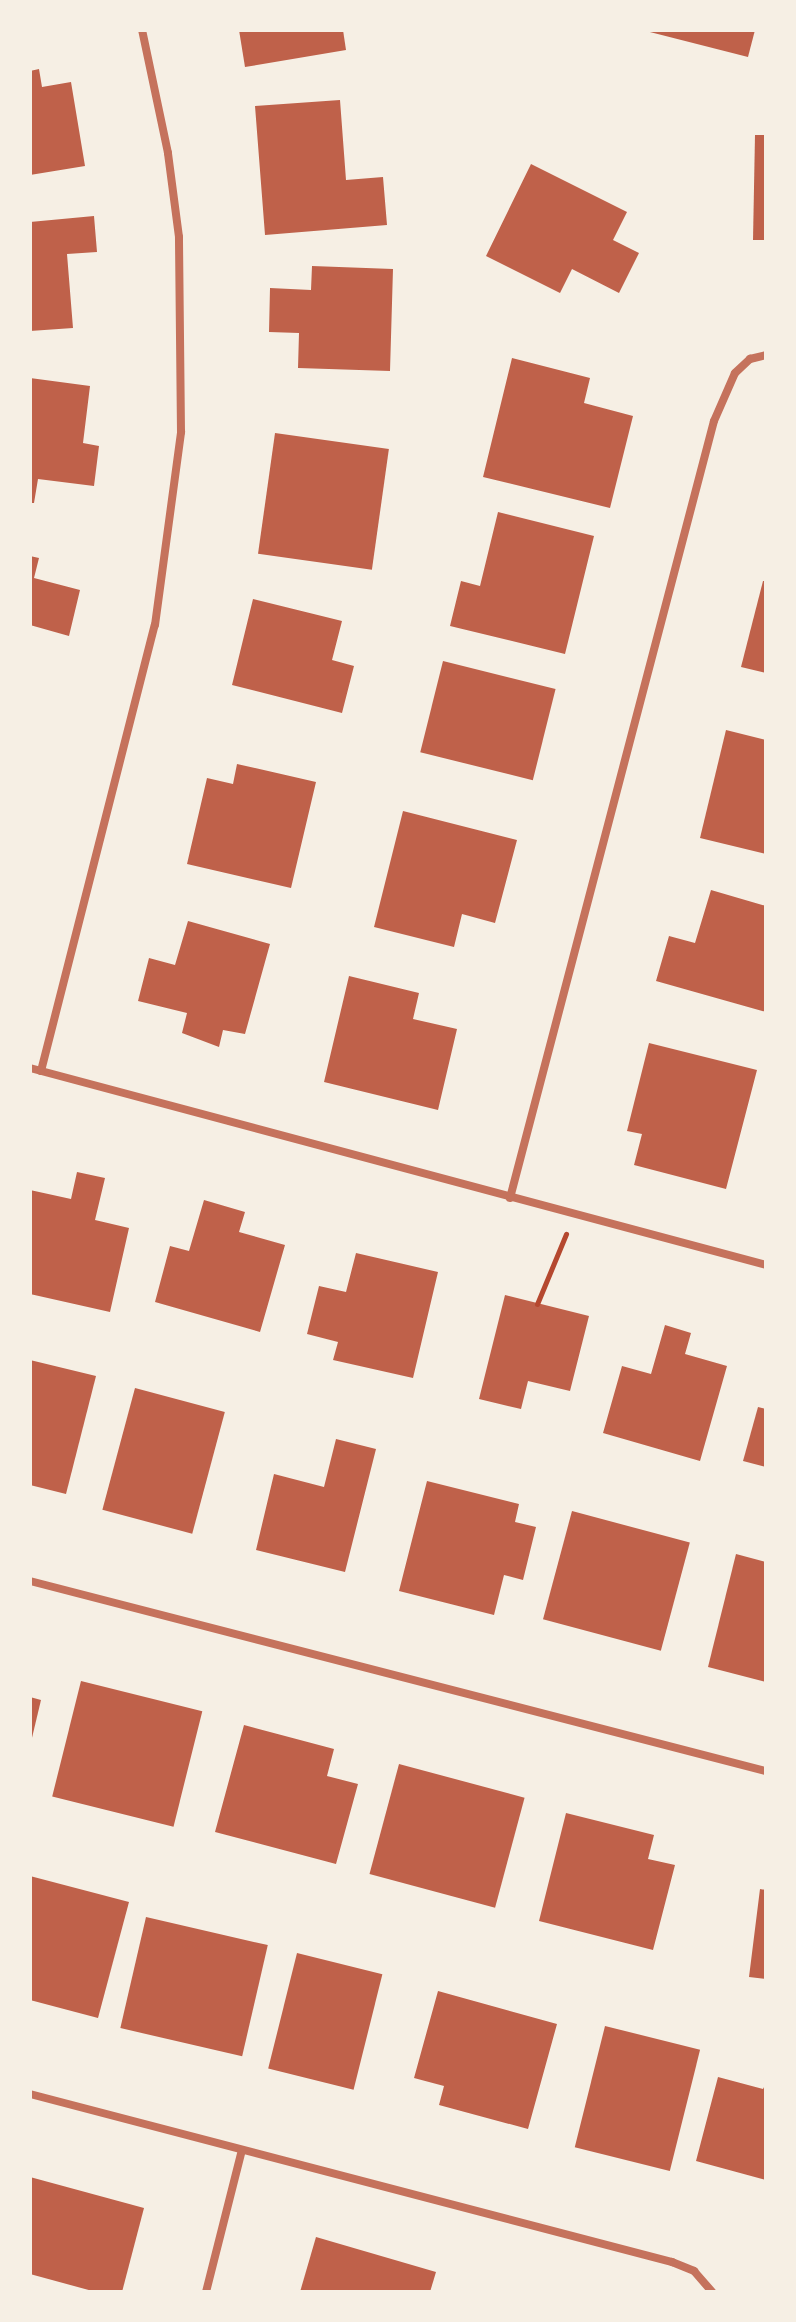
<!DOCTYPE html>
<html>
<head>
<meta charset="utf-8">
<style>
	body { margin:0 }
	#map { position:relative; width:796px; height:2322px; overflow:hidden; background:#f6efe4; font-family:"Archivo Narrow",sans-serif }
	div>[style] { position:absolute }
	.building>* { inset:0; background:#bf614a; transform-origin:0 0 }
	.path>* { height:5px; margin:-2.5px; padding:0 2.5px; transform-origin:2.5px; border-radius:2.5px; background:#b5482f }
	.minor>* { height:8px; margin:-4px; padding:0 4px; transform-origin:4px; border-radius:4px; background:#c5725c }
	span { translate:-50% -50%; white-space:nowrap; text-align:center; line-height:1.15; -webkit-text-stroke:6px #f6efe4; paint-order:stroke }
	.frame { position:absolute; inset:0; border:32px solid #f6efe4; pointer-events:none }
</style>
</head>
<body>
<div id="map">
	<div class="building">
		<i style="clip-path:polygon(239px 30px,343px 30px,346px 50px,245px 67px)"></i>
		<i style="clip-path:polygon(642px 30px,755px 30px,748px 57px)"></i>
		<i style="clip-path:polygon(39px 69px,42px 87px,71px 82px,85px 166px,30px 175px,30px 71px)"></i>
		<i style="clip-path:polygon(340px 100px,346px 180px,383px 177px,387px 225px,265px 235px,255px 106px)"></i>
		<i style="clip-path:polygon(755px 135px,766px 135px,766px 240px,753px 240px)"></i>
		<i style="clip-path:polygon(531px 164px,627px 212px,613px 240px,639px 253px,619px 293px,572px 269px,560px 293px,486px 256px)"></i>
		<i style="clip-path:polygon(94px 216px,97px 252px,67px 254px,73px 328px,30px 331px,30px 222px)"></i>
		<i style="clip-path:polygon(312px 266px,393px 269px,390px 371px,298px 368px,299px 333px,269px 332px,270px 288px,311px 290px)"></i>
		<i style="clip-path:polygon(512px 358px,590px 378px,584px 403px,633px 416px,610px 508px,483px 477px)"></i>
		<i style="clip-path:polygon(30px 378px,90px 386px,83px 443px,99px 446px,94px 486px,38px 479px,34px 503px,30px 503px)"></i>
		<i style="left:275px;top:433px;width:115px;height:122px;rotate:8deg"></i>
		<i style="clip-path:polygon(498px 512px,594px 536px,565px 654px,450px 626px,461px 581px,480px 586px)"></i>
		<i style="clip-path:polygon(30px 556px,39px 558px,34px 578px,80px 590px,69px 636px,30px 625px)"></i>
		<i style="clip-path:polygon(763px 581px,766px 581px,766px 673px,741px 667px)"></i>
		<i style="clip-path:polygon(253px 599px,342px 621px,332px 660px,354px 666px,342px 713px,232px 685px)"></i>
		<i style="left:443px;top:661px;width:116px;height:94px;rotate:14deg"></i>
		<i style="clip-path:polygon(726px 730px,766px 740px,766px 854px,700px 838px)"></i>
		<i style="clip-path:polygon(237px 764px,316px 782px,291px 888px,187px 864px,207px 778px,233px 784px)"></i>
		<i style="clip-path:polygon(403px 811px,517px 840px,495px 923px,462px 914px,454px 947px,374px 927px)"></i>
		<i style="clip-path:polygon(711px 890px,766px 906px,766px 1012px,656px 981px,669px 936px,695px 943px)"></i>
		<i style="clip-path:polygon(188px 921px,270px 944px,245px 1034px,223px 1030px,219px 1047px,182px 1033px,187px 1013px,138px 1001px,149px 958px,175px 965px)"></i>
		<i style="clip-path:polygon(349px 976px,419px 993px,413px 1019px,457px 1029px,438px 1110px,324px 1082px)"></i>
		<i style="clip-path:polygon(649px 1043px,757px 1070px,726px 1189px,634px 1165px,642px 1134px,627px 1131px)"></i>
		<i style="clip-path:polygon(77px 1172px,105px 1178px,95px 1220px,129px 1228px,110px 1312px,30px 1294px,30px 1190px,71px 1199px)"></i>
		<i style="clip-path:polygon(204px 1200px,245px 1212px,239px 1232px,285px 1245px,260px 1332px,155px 1302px,170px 1246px,189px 1251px)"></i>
		<i style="clip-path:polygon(356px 1253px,438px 1272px,413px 1378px,333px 1360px,338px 1342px,307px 1334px,319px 1286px,346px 1292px)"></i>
		<i style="clip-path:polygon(505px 1295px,589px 1316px,570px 1391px,528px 1381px,521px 1409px,479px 1399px)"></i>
		<i style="clip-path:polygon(665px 1325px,691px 1333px,685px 1354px,727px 1366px,700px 1461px,603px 1433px,622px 1366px,651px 1374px)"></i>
		<i style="clip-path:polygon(30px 1360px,96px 1376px,66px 1494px,30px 1485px)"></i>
		<i style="left:135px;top:1388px;width:93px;height:126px;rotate:15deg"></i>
		<i style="clip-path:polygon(758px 1407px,766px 1409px,766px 1467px,743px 1461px)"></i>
		<i style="clip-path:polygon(336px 1439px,376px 1449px,345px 1572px,256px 1550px,274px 1474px,324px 1487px)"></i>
		<i style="clip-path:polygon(427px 1481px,519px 1504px,515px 1522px,536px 1527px,523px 1580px,504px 1575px,494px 1615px,399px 1591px)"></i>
		<i style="left:572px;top:1511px;width:122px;height:112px;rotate:15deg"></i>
		<i style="clip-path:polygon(736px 1554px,766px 1562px,766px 1682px,708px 1667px)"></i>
		<i style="left:81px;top:1681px;width:125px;height:119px;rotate:14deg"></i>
		<i style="clip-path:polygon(30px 1697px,41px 1700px,31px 1742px,30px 1742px)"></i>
		<i style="clip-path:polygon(244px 1725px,334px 1749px,327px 1776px,358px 1784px,336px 1864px,215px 1832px)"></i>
		<i style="left:399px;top:1764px;width:130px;height:114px;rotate:15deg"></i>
		<i style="clip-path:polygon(566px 1813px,654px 1835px,648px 1859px,675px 1865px,653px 1950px,539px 1921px)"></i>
		<i style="clip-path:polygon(30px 1876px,129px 1902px,98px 2018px,30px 2000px)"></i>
		<i style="clip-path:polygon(760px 1889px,766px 1890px,766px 1979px,749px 1977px)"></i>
		<i style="left:146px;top:1917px;width:125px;height:114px;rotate:13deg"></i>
		<i style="left:297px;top:1953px;width:88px;height:119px;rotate:14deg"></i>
		<i style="clip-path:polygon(438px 1991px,557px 2024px,528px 2129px,439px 2105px,444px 2086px,414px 2078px)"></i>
		<i style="left:605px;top:2026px;width:98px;height:125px;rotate:14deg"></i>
		<i style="clip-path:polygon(718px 2077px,763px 2089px,766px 2083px,766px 2180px,696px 2161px)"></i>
		<i style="clip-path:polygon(30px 2177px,144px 2208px,122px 2292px,96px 2292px,30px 2274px)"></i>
		<i style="clip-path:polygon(316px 2237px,436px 2272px,430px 2292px,300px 2292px)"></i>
	</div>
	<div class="path">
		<i style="left:537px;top:1304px;width:76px;rotate:-67.5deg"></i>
	</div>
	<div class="minor">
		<i style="left:30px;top:1068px;width:762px;rotate:14.98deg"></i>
		<i style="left:41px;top:1071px;width:460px;rotate:-75.7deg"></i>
		<i style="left:155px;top:625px;width:195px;rotate:-82.3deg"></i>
		<i style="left:181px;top:432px;width:195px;rotate:-90.6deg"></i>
		<i style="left:179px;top:237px;width:85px;rotate:-97.5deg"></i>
		<i style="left:168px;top:153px;width:126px;rotate:-101.9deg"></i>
		<i style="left:510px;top:1198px;width:803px;rotate:-75.29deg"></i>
		<i style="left:714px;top:421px;width:52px;rotate:-66.4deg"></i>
		<i style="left:735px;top:373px;width:21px;rotate:-43deg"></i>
		<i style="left:750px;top:359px;width:16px;rotate:-14deg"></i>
		<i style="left:30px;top:1581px;width:760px;rotate:14.48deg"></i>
		<i style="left:30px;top:2094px;width:664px;rotate:14.66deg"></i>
		<i style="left:672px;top:2262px;width:24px;rotate:22deg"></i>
		<i style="left:694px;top:2271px;width:28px;rotate:49deg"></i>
		<i style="left:206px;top:2292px;width:146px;rotate:-75.8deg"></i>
	</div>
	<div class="frame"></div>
</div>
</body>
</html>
